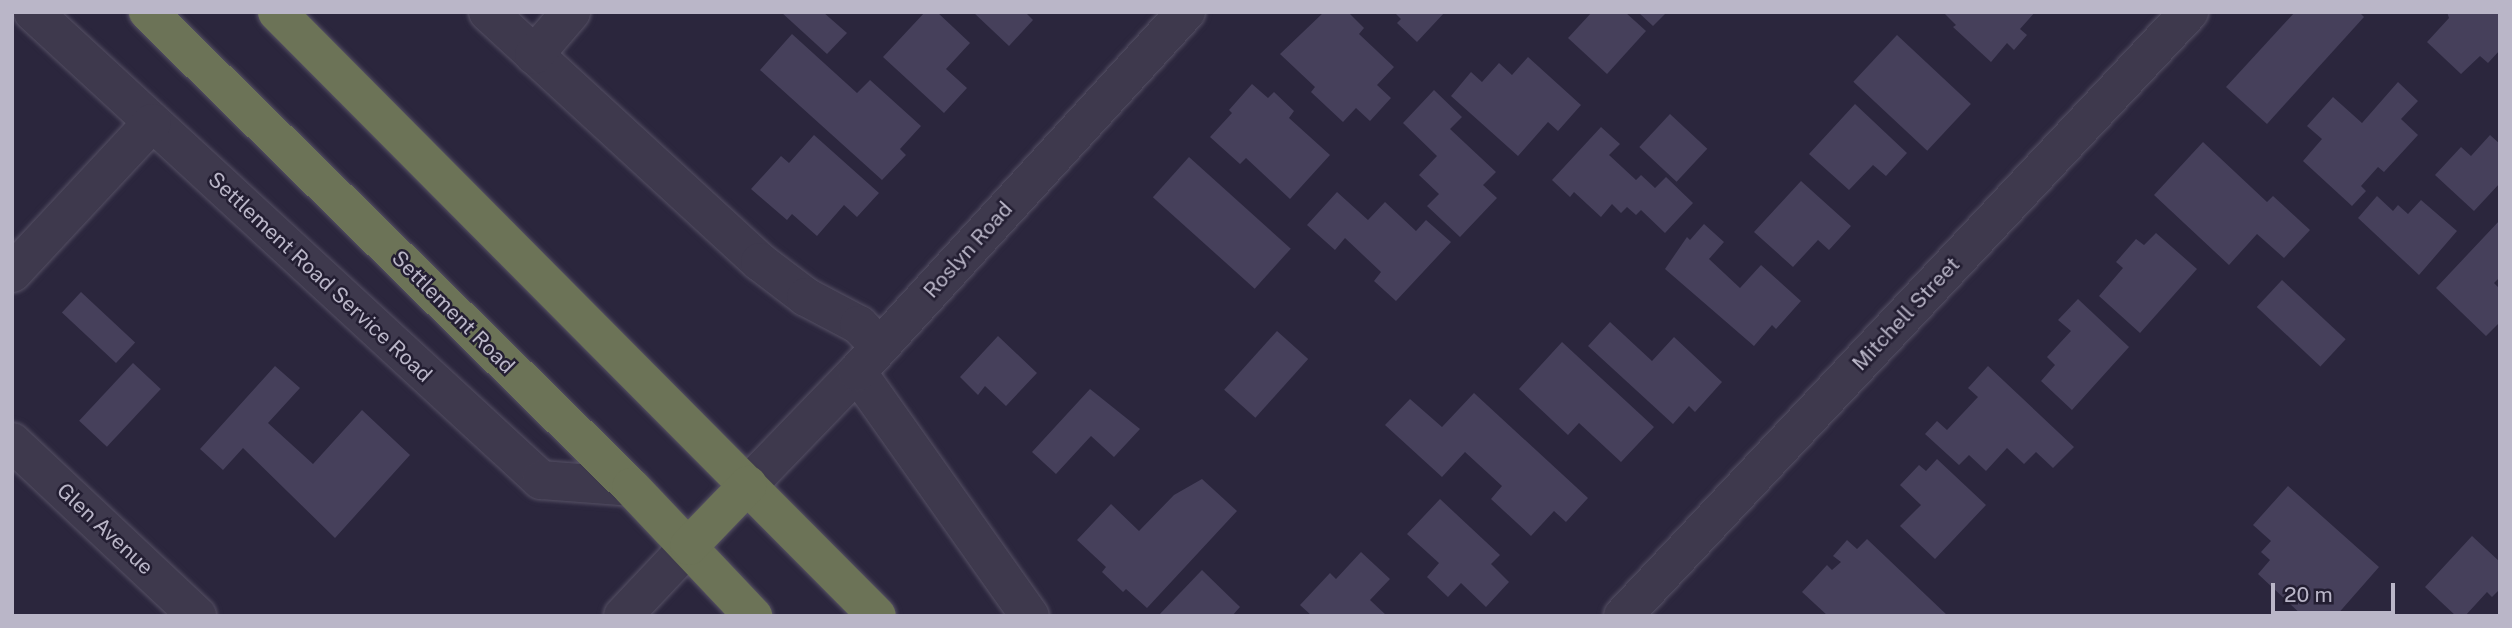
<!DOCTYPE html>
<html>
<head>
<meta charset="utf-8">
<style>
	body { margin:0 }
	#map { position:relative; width:2512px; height:628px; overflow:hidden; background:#2b263d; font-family:"Public Sans",sans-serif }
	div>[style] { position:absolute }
	.building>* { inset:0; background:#46405b; transform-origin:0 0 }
	.roads { filter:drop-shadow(0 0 2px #565165) drop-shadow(0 0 2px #565165) }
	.minor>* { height:38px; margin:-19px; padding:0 19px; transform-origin:19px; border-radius:19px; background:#3e394d }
	.highway>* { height:38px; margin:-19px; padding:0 19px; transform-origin:19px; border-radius:19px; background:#6c7357 }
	span { translate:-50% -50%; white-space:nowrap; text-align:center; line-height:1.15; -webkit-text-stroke:5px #231e32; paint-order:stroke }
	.street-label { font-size:21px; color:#bab6c8 }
	.frame { position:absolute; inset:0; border:14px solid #bab6c8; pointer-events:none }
	.scale { position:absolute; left:2271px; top:583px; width:124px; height:32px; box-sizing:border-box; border:4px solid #bab6c8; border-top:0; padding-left:9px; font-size:21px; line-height:24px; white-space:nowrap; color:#bab6c8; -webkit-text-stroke:5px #231e32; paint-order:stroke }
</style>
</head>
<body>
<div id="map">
	<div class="building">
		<i style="clip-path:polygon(781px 12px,823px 12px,847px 33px,827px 54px)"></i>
		<i style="clip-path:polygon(925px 12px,937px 12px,970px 43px,946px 69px,967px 88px,944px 113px,883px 57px)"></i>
		<i style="clip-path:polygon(973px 12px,1025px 12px,1033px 20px,1009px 46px)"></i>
		<i style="clip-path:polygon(1324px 12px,1348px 12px,1364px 28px,1359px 34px,1394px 67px,1377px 85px,1391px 98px,1370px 121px,1356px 108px,1343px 122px,1311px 92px,1315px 87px,1280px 54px)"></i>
		<i style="clip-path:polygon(1394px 12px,1445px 12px,1417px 42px,1397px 23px,1401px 19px)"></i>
		<i style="clip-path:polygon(1592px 12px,1625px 12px,1646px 31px,1607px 74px,1568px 38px)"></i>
		<i style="clip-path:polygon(1638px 12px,1667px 12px,1653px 26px)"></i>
		<i style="clip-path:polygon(1943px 12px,2035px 12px,2020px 29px,2027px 35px,2014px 50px,2007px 43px,1991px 62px,1953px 27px,1956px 25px)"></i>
		<i style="clip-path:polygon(2295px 12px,2359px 12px,2364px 17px,2267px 124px,2226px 87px)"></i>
		<i style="clip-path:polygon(2447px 12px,2500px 12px,2500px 50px,2488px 63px,2480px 56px,2461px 74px,2427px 42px,2449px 18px)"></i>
		<i style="clip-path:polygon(792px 34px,857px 93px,870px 80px,921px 126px,900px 149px,906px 155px,882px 180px,760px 70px)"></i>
		<i style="left:1897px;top:35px;width:101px;height:64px;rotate:43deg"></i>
		<i style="clip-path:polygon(1528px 57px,1581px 105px,1558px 131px,1548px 122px,1518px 156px,1451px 96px,1471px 72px,1482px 82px,1499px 63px,1512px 75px)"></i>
		<i style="clip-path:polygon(2398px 82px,2418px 101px,2401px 119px,2418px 135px,2384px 172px,2378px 167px,2361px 186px,2366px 191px,2352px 206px,2303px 161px,2322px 139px,2307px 126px,2333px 97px,2362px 123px)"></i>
		<i style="clip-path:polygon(1252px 84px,1268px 98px,1274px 92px,1294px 111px,1289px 118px,1330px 155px,1290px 199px,1246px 158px,1240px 164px,1210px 137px,1232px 113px,1229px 110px)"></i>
		<i style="clip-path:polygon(1434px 90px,1462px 117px,1450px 129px,1496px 172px,1483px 185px,1497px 198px,1460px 237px,1427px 206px,1439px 194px,1419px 175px,1437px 156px,1403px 123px)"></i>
		<i style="clip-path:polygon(1855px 104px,1907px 153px,1886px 176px,1873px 165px,1849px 190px,1809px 154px)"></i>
		<i style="left:1670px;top:114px;width:51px;height:45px;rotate:43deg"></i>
		<i style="clip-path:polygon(1601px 127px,1620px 144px,1609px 155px,1636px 180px,1641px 175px,1655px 188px,1666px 177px,1693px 203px,1665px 233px,1641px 210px,1636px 215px,1627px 207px,1621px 213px,1612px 204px,1601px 217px,1574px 192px,1570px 197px,1552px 180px)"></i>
		<i style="clip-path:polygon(814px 135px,879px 193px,857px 217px,844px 205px,817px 236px,792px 214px,787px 220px,751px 189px,781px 156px,789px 163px)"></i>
		<i style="clip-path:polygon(2490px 135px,2500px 144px,2500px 183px,2474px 211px,2435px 175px,2461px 147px,2471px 156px)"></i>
		<i style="clip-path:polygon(2203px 142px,2267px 202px,2273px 196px,2310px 230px,2284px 258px,2257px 234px,2229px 265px,2154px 195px)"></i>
		<i style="left:1189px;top:157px;width:137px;height:54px;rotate:42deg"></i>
		<i style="clip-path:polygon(1801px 181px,1851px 226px,1829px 250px,1818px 240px,1793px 267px,1754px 232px)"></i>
		<i style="clip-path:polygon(1337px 192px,1368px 220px,1385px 202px,1416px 231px,1426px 220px,1451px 242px,1396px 301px,1374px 281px,1381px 272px,1345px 238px,1335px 250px,1307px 225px)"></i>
		<i style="clip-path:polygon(2377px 196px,2393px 211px,2398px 205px,2408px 214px,2421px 200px,2457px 231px,2419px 275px,2358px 218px)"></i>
		<i style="clip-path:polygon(2500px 220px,2500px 277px,2494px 283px,2500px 289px,2500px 322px,2486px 336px,2436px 288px)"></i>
		<i style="clip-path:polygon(1704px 224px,1724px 242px,1709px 259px,1740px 288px,1761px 265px,1801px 301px,1776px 329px,1772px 325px,1754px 346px,1665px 269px,1687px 237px,1690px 240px)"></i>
		<i style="clip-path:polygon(2156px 233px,2197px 269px,2140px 333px,2099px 296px,2123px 268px,2116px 262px,2136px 239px,2144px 245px)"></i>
		<i style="left:2282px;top:280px;width:87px;height:37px;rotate:43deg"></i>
		<i style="left:81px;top:292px;width:74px;height:28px;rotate:43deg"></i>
		<i style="clip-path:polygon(2078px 299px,2129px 347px,2072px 410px,2041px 381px,2055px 365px,2047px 357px,2071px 331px,2058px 320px)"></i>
		<i style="clip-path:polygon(1610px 322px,1652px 361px,1674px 337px,1722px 382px,1695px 412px,1689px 406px,1673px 424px,1588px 346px)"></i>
		<i style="left:1277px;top:331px;width:42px;height:79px;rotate:42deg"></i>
		<i style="clip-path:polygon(998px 336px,1037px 373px,1006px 406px,985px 386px,978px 395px,960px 377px)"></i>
		<i style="clip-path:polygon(1562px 342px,1654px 427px,1621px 462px,1579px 423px,1568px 435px,1519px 389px)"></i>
		<i style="left:133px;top:363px;width:38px;height:79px;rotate:43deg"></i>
		<i style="clip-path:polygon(275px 366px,300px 388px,268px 423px,313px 464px,362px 410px,410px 455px,335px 538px,243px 448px,223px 470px,200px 449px)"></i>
		<i style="clip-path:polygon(1988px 366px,2074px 447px,2053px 468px,2036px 452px,2024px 464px,2007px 448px,1986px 471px,1969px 455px,1959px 465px,1925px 434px,1937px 421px,1947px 430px,1978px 397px,1968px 388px)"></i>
		<i style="clip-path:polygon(1090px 389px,1140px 429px,1114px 457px,1091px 436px,1056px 474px,1032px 452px)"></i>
		<i style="clip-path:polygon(1474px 393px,1588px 498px,1566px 522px,1554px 511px,1531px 536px,1491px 499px,1502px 486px,1465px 452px,1442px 477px,1385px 425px,1410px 399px,1442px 427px)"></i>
		<i style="clip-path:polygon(1937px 459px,1986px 505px,1935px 559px,1900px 526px,1921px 505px,1900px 485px,1919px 465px,1926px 471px)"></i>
		<i style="clip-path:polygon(1202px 479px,1237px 511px,1147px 608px,1126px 589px,1123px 592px,1102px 572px,1106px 567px,1077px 540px,1111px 504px,1139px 531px,1174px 495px)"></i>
		<i style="clip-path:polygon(2288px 486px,2379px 567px,2336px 616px,2303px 616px,2258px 574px,2270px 560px,2261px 552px,2271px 541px,2253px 525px)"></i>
		<i style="clip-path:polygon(1440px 499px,1500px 555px,1491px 564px,1509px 582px,1486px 607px,1461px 583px,1448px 597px,1427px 577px,1439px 563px,1407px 534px)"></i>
		<i style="clip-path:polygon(2472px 536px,2500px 562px,2500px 589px,2492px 597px,2487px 592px,2465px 616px,2456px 616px,2425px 587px)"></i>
		<i style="clip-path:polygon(1867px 539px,1948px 616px,1828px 616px,1802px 592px,1827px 565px,1832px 570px,1841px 562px,1833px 556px,1847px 540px,1857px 549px)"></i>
		<i style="clip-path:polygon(1361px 552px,1390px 579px,1370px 600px,1387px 616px,1312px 616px,1300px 605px,1330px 573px,1336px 579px)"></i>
		<i style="clip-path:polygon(1202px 570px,1240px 607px,1232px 616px,1158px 616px)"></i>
	</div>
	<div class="roads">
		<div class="minor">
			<i style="left:33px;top:12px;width:691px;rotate:42.65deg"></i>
			<i style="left:541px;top:480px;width:90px;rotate:4.4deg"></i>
			<i style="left:488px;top:12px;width:369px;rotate:42.6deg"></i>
			<i style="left:760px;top:262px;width:58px;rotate:37.3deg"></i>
			<i style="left:806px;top:297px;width:60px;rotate:27.8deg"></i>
			<i style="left:859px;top:325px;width:30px;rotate:46deg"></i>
			<i style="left:534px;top:55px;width:57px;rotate:-49.3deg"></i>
			<i style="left:12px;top:273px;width:205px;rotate:-47deg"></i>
			<i style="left:857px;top:372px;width:299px;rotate:54.7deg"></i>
			<i style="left:12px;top:442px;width:254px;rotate:43.2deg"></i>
			<i style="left:748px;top:485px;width:157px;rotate:-46deg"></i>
			<i style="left:857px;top:372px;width:488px;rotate:-47.6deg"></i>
			<i style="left:623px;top:616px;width:96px;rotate:-46.7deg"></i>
			<i style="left:1623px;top:616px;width:828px;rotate:-46.86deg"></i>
		</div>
		<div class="highway">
			<i style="left:148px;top:12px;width:677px;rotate:44.52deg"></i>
			<i style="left:631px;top:487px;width:178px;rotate:46.6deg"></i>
			<i style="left:277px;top:12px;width:851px;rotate:45.19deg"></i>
			<i style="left:689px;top:546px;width:85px;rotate:-46deg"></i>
		</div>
	</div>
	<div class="street-label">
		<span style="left:968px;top:250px;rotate:-48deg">Roslyn Road</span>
		<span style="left:320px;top:277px;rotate:43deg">Settlement Road Service Road</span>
		<span style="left:453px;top:312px;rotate:45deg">Settlement Road</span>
		<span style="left:1906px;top:314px;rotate:-47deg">Mitchell Street</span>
		<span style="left:105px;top:529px;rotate:43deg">Glen Avenue</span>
	</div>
	<div class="frame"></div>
	<div class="scale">20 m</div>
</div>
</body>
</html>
